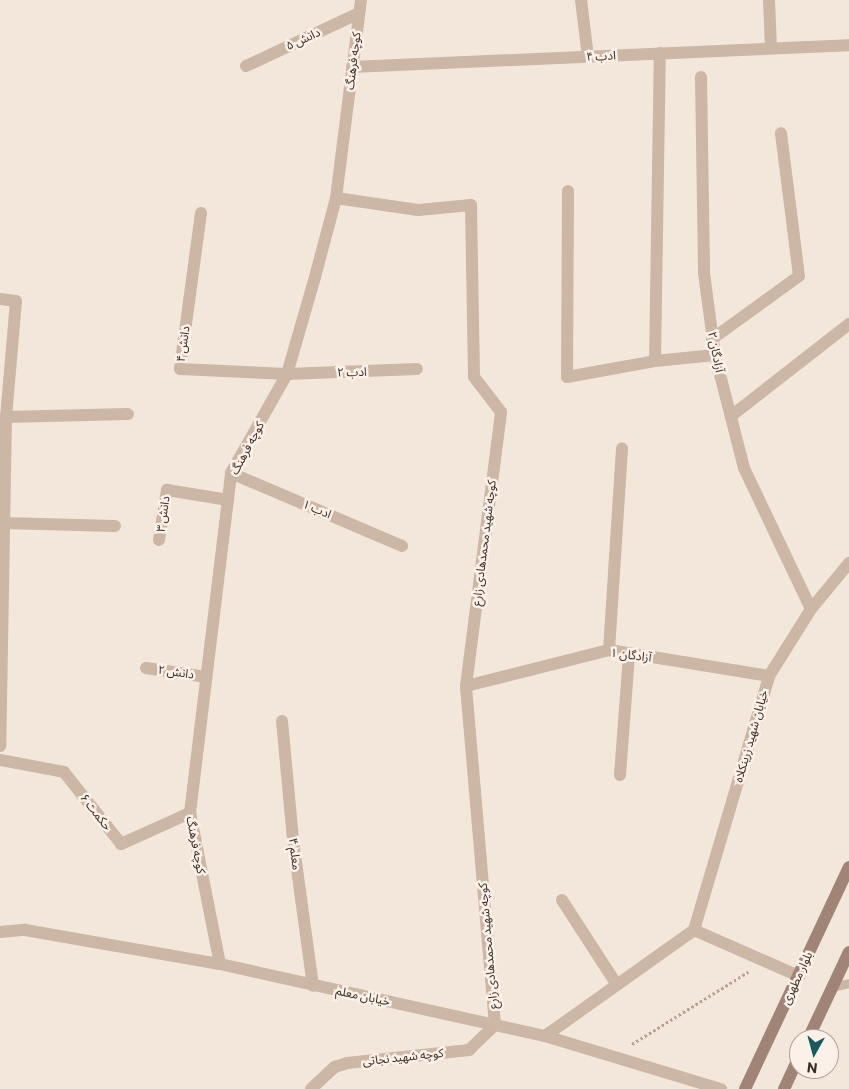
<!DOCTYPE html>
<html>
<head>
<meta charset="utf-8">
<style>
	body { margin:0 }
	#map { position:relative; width:849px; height:1089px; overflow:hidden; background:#f3e7db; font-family:Commissioner,"Noto Sans Arabic",sans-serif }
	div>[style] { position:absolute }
	.path>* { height:3px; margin-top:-1.5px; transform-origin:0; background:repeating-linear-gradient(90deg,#b89f90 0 2.5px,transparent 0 5px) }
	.service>* { height:9px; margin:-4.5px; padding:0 4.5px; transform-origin:4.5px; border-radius:4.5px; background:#ccb6a6 }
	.minor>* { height:12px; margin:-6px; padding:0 6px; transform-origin:6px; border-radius:6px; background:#ccb6a6 }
	.tertiary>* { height:12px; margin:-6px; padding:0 6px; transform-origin:6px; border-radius:6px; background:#ccb6a6 }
	.secondary>* { height:12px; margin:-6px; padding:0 6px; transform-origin:6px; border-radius:6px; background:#a08477 }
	span { translate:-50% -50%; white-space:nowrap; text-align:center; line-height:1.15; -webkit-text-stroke:5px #fbf1e8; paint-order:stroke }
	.street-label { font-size:12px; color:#382c27 }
	.north { position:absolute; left:789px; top:1029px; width:50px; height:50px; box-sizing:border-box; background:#fbf1e8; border:1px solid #ada29b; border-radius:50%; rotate:187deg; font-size:14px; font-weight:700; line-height:20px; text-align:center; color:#382c27 }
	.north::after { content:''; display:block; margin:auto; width:18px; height:22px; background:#1a5a5c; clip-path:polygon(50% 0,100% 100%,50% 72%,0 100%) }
</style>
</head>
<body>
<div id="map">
	<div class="path">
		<i style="left:632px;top:1044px;width:137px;rotate:-31.8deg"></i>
	</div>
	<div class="service">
		<i style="left:832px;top:987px;width:17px;rotate:-13deg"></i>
	</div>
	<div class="minor">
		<i style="left:581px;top:0;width:57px;rotate:83deg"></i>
		<i style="left:769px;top:0;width:48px;rotate:87.6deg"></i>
		<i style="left:246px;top:66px;width:125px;rotate:-25.1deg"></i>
		<i style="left:352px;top:67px;width:497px;rotate:-2.5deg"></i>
		<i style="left:701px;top:77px;width:196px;rotate:89.1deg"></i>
		<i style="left:704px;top:273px;width:83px;rotate:82.4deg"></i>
		<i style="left:715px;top:355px;width:117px;rotate:75.6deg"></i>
		<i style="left:744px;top:468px;width:156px;rotate:64.6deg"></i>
		<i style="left:568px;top:191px;width:186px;rotate:90.3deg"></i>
		<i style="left:567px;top:377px;width:89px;rotate:-10.3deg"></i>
		<i style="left:655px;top:361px;width:308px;rotate:-89.1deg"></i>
		<i style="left:201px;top:213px;width:157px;rotate:97.7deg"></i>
		<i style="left:180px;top:369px;width:107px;rotate:2.7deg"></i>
		<i style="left:287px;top:374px;width:130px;rotate:-2.2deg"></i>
		<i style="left:0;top:299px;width:16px;rotate:7deg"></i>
		<i style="left:16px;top:301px;width:116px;rotate:94.9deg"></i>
		<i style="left:6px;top:417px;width:329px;rotate:91deg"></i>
		<i style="left:712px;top:339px;width:107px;rotate:-35.9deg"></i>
		<i style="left:799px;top:276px;width:144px;rotate:-97.2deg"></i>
		<i style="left:655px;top:361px;width:60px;rotate:-5.7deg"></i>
		<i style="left:731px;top:416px;width:150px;rotate:-37.9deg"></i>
		<i style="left:6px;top:417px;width:122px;rotate:-1.4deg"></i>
		<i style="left:231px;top:473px;width:186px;rotate:23.1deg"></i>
		<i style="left:3px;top:523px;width:112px;rotate:1.5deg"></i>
		<i style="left:159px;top:540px;width:51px;rotate:-80.9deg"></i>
		<i style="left:167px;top:490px;width:62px;rotate:9.3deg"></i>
		<i style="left:609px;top:650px;width:202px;rotate:-86.3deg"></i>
		<i style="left:146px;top:668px;width:61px;rotate:8.5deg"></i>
		<i style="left:466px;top:686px;width:147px;rotate:-14.1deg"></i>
		<i style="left:609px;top:650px;width:162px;rotate:9.2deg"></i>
		<i style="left:282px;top:721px;width:120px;rotate:84.7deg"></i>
		<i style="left:293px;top:840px;width:147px;rotate:82.2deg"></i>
		<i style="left:0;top:760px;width:65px;rotate:10.6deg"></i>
		<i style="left:64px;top:772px;width:92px;rotate:51.6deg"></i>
		<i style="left:121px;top:844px;width:76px;rotate:-24.2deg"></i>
		<i style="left:620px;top:775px;width:121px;rotate:-85.7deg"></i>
		<i style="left:562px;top:900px;width:101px;rotate:57.1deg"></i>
		<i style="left:220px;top:964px;width:154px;rotate:-101.2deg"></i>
		<i style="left:190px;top:813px;width:342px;rotate:-83.1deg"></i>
		<i style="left:231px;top:473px;width:114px;rotate:-60.5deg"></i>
		<i style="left:287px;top:374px;width:101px;rotate:-73.9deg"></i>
		<i style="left:315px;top:277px;width:82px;rotate:-75.1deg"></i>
		<i style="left:336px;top:198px;width:200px;rotate:-82.8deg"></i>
		<i style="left:311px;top:1089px;width:33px;rotate:-43deg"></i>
		<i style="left:335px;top:1067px;width:13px;rotate:-18deg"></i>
		<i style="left:347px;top:1063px;width:123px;rotate:-6.1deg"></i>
		<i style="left:469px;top:1050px;width:36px;rotate:-44deg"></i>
		<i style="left:495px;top:1025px;width:340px;rotate:-94.9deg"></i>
		<i style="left:466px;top:686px;width:276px;rotate:-82.7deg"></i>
		<i style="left:501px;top:412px;width:44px;rotate:-127.6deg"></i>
		<i style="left:474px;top:377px;width:172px;rotate:-91deg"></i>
		<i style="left:471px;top:205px;width:53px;rotate:174.6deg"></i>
		<i style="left:418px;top:210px;width:83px;rotate:-171.7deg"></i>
	</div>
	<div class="tertiary">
		<i style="left:694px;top:930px;width:115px;rotate:23.7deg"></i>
		<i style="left:0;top:932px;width:25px;rotate:-5deg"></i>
		<i style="left:25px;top:930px;width:198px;rotate:9.9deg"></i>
		<i style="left:220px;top:964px;width:333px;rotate:12.5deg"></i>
		<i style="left:545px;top:1036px;width:184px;rotate:16.8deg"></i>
		<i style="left:545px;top:1036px;width:183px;rotate:-35.4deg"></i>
		<i style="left:694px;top:930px;width:265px;rotate:-73.5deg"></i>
		<i style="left:769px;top:676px;width:79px;rotate:-57.9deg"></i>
		<i style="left:811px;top:609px;width:60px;rotate:-50.4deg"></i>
	</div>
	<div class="secondary">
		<i style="left:808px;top:1039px;width:96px;rotate:-64.8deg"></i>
		<i style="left:745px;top:1089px;width:245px;rotate:-64.9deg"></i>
		<i style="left:784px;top:1089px;width:35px;rotate:-65deg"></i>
	</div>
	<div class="street-label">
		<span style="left:303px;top:39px;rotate:-25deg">دانش ۵</span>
		<span style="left:601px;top:56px;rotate:-3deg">ادب ۴</span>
		<span style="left:353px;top:61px;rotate:-83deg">کوچه فرهنگ</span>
		<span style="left:183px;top:344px;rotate:-82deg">دانش ۴</span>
		<span style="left:716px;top:352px;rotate:79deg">آزادگان ۲</span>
		<span style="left:352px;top:372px;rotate:-2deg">ادب ۲</span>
		<span style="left:247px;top:448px;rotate:-62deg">کوچه فرهنگ</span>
		<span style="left:317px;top:509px;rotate:23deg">ادب ۱</span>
		<span style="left:163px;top:514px;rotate:-82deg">دانش ۳</span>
		<span style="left:484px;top:543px;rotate:-83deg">کوچه شهید محمدهادی زارع</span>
		<span style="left:631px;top:655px;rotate:7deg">آزادگان ۱</span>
		<span style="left:176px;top:672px;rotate:8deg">دانش ۲</span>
		<span style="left:751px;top:736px;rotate:-74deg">خیابان شهید زرینکلاه</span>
		<span style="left:96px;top:812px;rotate:52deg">حکمت ۶</span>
		<span style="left:196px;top:845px;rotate:79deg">کوچه فرهنگ</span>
		<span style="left:295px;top:854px;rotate:83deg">معلم ۴</span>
		<span style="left:488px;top:946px;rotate:-95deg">کوچه شهید محمدهادی زارع</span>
		<span style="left:797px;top:978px;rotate:-65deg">بلوار مطهری</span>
		<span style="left:363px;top:996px;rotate:12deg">خیابان معلم</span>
		<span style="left:403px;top:1057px;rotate:-6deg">کوچه شهید نجاتی</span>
	</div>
	<div class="north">N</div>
</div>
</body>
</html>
